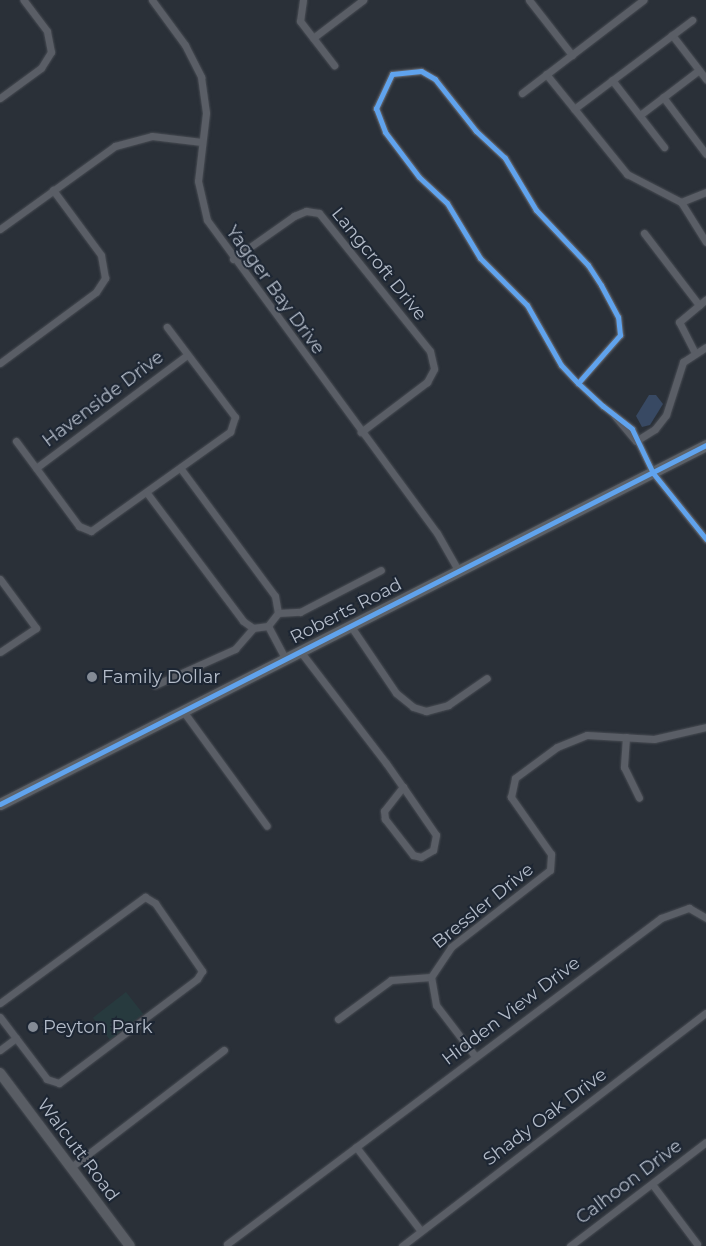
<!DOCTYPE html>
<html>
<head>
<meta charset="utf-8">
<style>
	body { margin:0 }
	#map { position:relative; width:706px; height:1246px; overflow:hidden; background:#2a3038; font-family:Montserrat,sans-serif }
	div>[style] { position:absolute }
	.green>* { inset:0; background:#273a3e; transform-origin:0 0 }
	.water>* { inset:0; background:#384963 }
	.roads { filter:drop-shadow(0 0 1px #484c53) drop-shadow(0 0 1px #484c53) }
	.street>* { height:7px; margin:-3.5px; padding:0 3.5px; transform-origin:3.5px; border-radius:3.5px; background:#5a5e66 }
	.secondary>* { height:10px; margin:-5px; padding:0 5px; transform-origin:5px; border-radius:5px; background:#595d64 }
	.primary>* { height:11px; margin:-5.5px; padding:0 5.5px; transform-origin:5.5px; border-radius:5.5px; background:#5c6168 }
	.cycleway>* { height:5px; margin:-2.5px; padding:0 2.5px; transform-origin:2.5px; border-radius:2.5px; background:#60a3ed }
	.dots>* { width:14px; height:14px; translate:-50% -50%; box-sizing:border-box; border:2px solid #1d2633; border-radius:50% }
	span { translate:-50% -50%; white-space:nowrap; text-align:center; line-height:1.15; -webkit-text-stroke:4px #1d2633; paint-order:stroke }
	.street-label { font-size:18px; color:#b4bcc9 }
	.poi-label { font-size:18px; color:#b4bcc9 }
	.left { translate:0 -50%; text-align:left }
</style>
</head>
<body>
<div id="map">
	<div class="green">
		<i style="left:126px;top:992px;width:28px;height:42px;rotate:52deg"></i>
	</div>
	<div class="water">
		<i style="clip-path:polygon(649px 395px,656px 395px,663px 404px,650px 425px,642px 427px,636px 416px)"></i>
	</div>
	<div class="roads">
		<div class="street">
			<i style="left:152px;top:0;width:56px;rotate:53.7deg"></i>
			<i style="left:185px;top:45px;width:36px;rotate:63deg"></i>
			<i style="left:201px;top:77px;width:36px;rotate:82deg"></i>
			<i style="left:206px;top:113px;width:68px;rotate:96.7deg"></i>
			<i style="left:198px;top:181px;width:40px;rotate:77deg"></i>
			<i style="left:207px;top:220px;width:388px;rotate:53.7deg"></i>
			<i style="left:437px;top:533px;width:43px;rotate:60.4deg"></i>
			<i style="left:303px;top:0;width:21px;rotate:98deg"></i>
			<i style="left:300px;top:21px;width:56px;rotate:52.3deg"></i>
			<i style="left:529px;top:0;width:70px;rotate:52deg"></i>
			<i style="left:672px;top:35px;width:56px;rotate:52.3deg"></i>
			<i style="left:313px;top:38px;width:63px;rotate:-37.2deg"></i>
			<i style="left:546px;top:74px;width:129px;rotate:51deg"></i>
			<i style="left:627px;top:174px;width:61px;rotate:27.4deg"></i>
			<i style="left:681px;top:202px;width:27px;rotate:-22deg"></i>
			<i style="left:612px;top:80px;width:85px;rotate:52.2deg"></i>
			<i style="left:522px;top:93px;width:153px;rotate:-37.5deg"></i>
			<i style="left:663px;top:97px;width:71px;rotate:53deg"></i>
			<i style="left:0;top:98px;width:51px;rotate:-36.2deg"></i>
			<i style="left:41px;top:68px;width:19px;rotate:-58deg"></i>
			<i style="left:51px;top:52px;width:21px;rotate:-101deg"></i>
			<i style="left:47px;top:31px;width:39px;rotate:-127deg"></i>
			<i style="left:574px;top:109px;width:148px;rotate:-37deg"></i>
			<i style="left:640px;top:115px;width:74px;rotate:-37.3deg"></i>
			<i style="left:681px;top:202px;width:47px;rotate:58deg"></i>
			<i style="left:0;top:229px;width:142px;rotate:-35.8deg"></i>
			<i style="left:115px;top:146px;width:38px;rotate:-15deg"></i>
			<i style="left:152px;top:136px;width:50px;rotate:6.8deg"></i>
			<i style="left:644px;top:233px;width:91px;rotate:52.6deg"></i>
			<i style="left:233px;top:259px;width:75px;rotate:-35.2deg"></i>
			<i style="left:294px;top:216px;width:13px;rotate:-23deg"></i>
			<i style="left:306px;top:211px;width:13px;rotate:9deg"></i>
			<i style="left:319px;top:213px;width:177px;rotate:51.2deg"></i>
			<i style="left:430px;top:351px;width:18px;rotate:77deg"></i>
			<i style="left:434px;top:369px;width:15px;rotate:118deg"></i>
			<i style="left:427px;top:382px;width:83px;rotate:142.9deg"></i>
			<i style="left:695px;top:353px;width:35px;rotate:-117deg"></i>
			<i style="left:679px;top:322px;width:35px;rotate:-40deg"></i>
			<i style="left:0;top:363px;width:119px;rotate:-36.5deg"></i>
			<i style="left:96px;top:292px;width:17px;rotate:-57deg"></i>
			<i style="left:105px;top:278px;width:23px;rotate:-100deg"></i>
			<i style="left:101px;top:255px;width:81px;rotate:-126.4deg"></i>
			<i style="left:578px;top:383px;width:64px;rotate:-48.8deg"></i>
			<i style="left:620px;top:335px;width:18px;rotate:-96deg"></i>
			<i style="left:618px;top:317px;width:36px;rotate:-118deg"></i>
			<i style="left:601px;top:285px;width:24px;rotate:-123deg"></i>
			<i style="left:588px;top:265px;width:76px;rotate:-133.4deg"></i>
			<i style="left:536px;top:210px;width:61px;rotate:-120.8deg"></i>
			<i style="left:505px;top:158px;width:40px;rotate:-137deg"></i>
			<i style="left:476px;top:131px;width:66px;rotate:-128.3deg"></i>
			<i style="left:435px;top:79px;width:16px;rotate:-150deg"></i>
			<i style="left:421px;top:71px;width:29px;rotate:174deg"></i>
			<i style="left:392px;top:74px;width:38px;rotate:115deg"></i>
			<i style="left:376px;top:108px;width:26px;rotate:69deg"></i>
			<i style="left:385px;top:132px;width:56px;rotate:52.9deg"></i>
			<i style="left:419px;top:177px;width:38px;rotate:43deg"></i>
			<i style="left:447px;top:203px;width:64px;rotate:59deg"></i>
			<i style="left:480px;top:258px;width:66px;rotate:45deg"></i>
			<i style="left:527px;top:305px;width:69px;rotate:60.5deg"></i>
			<i style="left:561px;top:365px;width:25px;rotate:47deg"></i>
			<i style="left:578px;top:383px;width:34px;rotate:43deg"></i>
			<i style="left:603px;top:406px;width:37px;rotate:38deg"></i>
			<i style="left:632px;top:429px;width:49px;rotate:64.5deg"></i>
			<i style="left:653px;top:473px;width:85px;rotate:51.2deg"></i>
			<i style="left:614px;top:415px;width:34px;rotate:50deg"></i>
			<i style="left:16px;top:441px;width:106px;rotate:53.5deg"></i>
			<i style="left:79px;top:526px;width:13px;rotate:23deg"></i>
			<i style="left:91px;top:531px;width:171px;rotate:-35.5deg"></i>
			<i style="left:230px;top:432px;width:16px;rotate:-72deg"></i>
			<i style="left:235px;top:417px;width:113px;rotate:-127.1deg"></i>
			<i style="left:636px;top:441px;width:22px;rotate:-32deg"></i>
			<i style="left:655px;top:429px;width:18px;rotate:-52deg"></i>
			<i style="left:666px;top:415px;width:56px;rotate:-72.2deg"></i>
			<i style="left:683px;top:362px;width:27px;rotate:-33deg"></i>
			<i style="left:36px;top:468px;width:189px;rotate:-36.8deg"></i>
			<i style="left:181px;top:469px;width:158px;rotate:53.5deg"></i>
			<i style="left:275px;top:596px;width:17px;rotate:80deg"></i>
			<i style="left:278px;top:613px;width:16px;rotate:128deg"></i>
			<i style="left:268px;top:626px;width:36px;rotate:62deg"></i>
			<i style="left:147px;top:493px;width:160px;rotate:53.1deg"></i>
			<i style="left:243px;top:621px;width:12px;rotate:35deg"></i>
			<i style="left:253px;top:628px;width:15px;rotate:-8deg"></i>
			<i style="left:0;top:579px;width:61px;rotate:53.7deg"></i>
			<i style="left:36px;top:628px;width:43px;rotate:146.3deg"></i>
			<i style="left:278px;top:613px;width:22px;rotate:-3deg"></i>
			<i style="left:300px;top:612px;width:91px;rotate:-27.4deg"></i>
			<i style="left:350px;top:625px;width:82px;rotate:55.9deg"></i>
			<i style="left:396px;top:693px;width:22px;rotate:39deg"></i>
			<i style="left:413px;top:707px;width:14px;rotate:17deg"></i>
			<i style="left:426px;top:711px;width:23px;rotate:-15deg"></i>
			<i style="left:448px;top:705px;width:47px;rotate:-34.7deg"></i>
			<i style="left:300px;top:651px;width:141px;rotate:52.5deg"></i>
			<i style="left:386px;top:763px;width:29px;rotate:55deg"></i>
			<i style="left:403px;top:787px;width:58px;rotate:55.5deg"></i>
			<i style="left:436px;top:835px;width:15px;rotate:101deg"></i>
			<i style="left:433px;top:850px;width:14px;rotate:150deg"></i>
			<i style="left:421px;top:857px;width:8px;rotate:-166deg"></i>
			<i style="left:413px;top:855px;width:46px;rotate:-127.9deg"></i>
			<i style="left:385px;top:819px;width:8px;rotate:-97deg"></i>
			<i style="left:384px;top:811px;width:31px;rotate:-52deg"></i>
			<i style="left:155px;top:685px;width:88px;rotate:-24.2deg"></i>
			<i style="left:235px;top:649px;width:28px;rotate:-49deg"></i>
			<i style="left:183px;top:711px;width:142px;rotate:53.9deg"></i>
			<i style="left:626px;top:737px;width:30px;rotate:94deg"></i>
			<i style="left:624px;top:767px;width:34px;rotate:64deg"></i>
			<i style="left:0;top:1003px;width:180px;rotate:-36.2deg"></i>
			<i style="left:145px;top:897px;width:12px;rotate:31deg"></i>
			<i style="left:155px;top:903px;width:83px;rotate:55.3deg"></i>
			<i style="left:202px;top:971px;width:9px;rotate:122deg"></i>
			<i style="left:197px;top:979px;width:173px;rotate:143deg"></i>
			<i style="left:59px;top:1083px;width:13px;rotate:-162deg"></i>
			<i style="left:47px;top:1079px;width:78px;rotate:-127.2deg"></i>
			<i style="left:338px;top:1019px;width:66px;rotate:-36.3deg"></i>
			<i style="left:391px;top:980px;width:40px;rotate:-4.3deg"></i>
			<i style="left:0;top:1050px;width:20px;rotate:-37deg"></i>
			<i style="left:475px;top:1056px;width:64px;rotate:-127.4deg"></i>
			<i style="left:436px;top:1005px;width:28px;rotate:-100deg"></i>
			<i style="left:431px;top:977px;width:36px;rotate:-56deg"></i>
			<i style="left:451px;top:947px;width:125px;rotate:-37.9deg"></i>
			<i style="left:550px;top:870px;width:16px;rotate:-86deg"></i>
			<i style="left:551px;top:854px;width:70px;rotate:-125.1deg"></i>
			<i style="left:511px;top:797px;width:19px;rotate:-78deg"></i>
			<i style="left:515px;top:778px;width:52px;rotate:-36.4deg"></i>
			<i style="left:557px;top:747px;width:32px;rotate:-22deg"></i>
			<i style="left:587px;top:735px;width:67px;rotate:3.4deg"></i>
			<i style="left:654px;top:739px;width:53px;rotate:-13deg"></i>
			<i style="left:356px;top:1147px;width:106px;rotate:52.3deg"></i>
			<i style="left:70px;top:1168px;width:194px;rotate:-37.5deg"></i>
			<i style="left:652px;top:1184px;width:75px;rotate:53.1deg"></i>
			<i style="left:227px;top:1244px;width:543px;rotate:-36.91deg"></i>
			<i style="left:661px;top:918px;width:30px;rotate:-20deg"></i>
			<i style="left:689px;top:908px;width:20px;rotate:30deg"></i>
			<i style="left:402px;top:1246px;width:383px;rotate:-37.5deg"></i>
			<i style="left:570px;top:1246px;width:171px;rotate:-37.4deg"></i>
		</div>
		<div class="secondary">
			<i style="left:0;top:1073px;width:216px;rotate:53.1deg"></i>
		</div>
		<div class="primary">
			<i style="left:0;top:804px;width:792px;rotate:-26.95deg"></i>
		</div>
	</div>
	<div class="cycleway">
		<i style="left:578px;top:383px;width:64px;rotate:-48.8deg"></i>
		<i style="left:620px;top:335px;width:18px;rotate:-96deg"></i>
		<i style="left:618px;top:317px;width:36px;rotate:-118deg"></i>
		<i style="left:601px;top:285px;width:24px;rotate:-123deg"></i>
		<i style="left:588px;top:265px;width:76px;rotate:-133.4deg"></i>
		<i style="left:536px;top:210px;width:61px;rotate:-120.8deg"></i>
		<i style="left:505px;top:158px;width:40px;rotate:-137deg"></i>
		<i style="left:476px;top:131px;width:66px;rotate:-128.3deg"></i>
		<i style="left:435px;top:79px;width:16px;rotate:-150deg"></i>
		<i style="left:421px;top:71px;width:29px;rotate:174deg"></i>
		<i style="left:392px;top:74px;width:38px;rotate:115deg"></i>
		<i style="left:376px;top:108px;width:26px;rotate:69deg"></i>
		<i style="left:385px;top:132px;width:56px;rotate:52.9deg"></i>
		<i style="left:419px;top:177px;width:38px;rotate:43deg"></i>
		<i style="left:447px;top:203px;width:64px;rotate:59deg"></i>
		<i style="left:480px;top:258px;width:66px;rotate:45deg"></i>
		<i style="left:527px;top:305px;width:69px;rotate:60.5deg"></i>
		<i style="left:561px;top:365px;width:25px;rotate:47deg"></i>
		<i style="left:578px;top:383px;width:34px;rotate:43deg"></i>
		<i style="left:603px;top:406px;width:37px;rotate:38deg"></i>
		<i style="left:632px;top:429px;width:49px;rotate:64.5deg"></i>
		<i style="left:653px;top:473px;width:85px;rotate:51.2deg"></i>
		<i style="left:0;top:804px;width:792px;rotate:-26.95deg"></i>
	</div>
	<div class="dots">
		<i style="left:92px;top:677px;background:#848b96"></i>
		<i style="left:33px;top:1027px;background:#848b96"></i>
	</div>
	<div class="street-label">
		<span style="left:379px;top:264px;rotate:51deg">Langcroft Drive</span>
		<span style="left:275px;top:290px;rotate:54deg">Yagger Bay Drive</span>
		<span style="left:103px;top:399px;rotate:-37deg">Havenside Drive</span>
		<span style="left:346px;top:611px;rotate:-27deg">Roberts Road</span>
		<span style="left:483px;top:906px;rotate:-39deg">Bressler Drive</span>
		<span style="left:511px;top:1011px;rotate:-37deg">Hidden View Drive</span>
		<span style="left:545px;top:1117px;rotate:-37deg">Shady Oak Drive</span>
		<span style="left:78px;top:1150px;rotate:53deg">Walcutt Road</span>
		<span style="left:629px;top:1182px;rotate:-37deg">Calhoon Drive</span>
	</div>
	<div class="poi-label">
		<span class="left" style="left:102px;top:677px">Family Dollar</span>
		<span class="left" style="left:43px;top:1027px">Peyton Park</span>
	</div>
</div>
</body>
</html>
